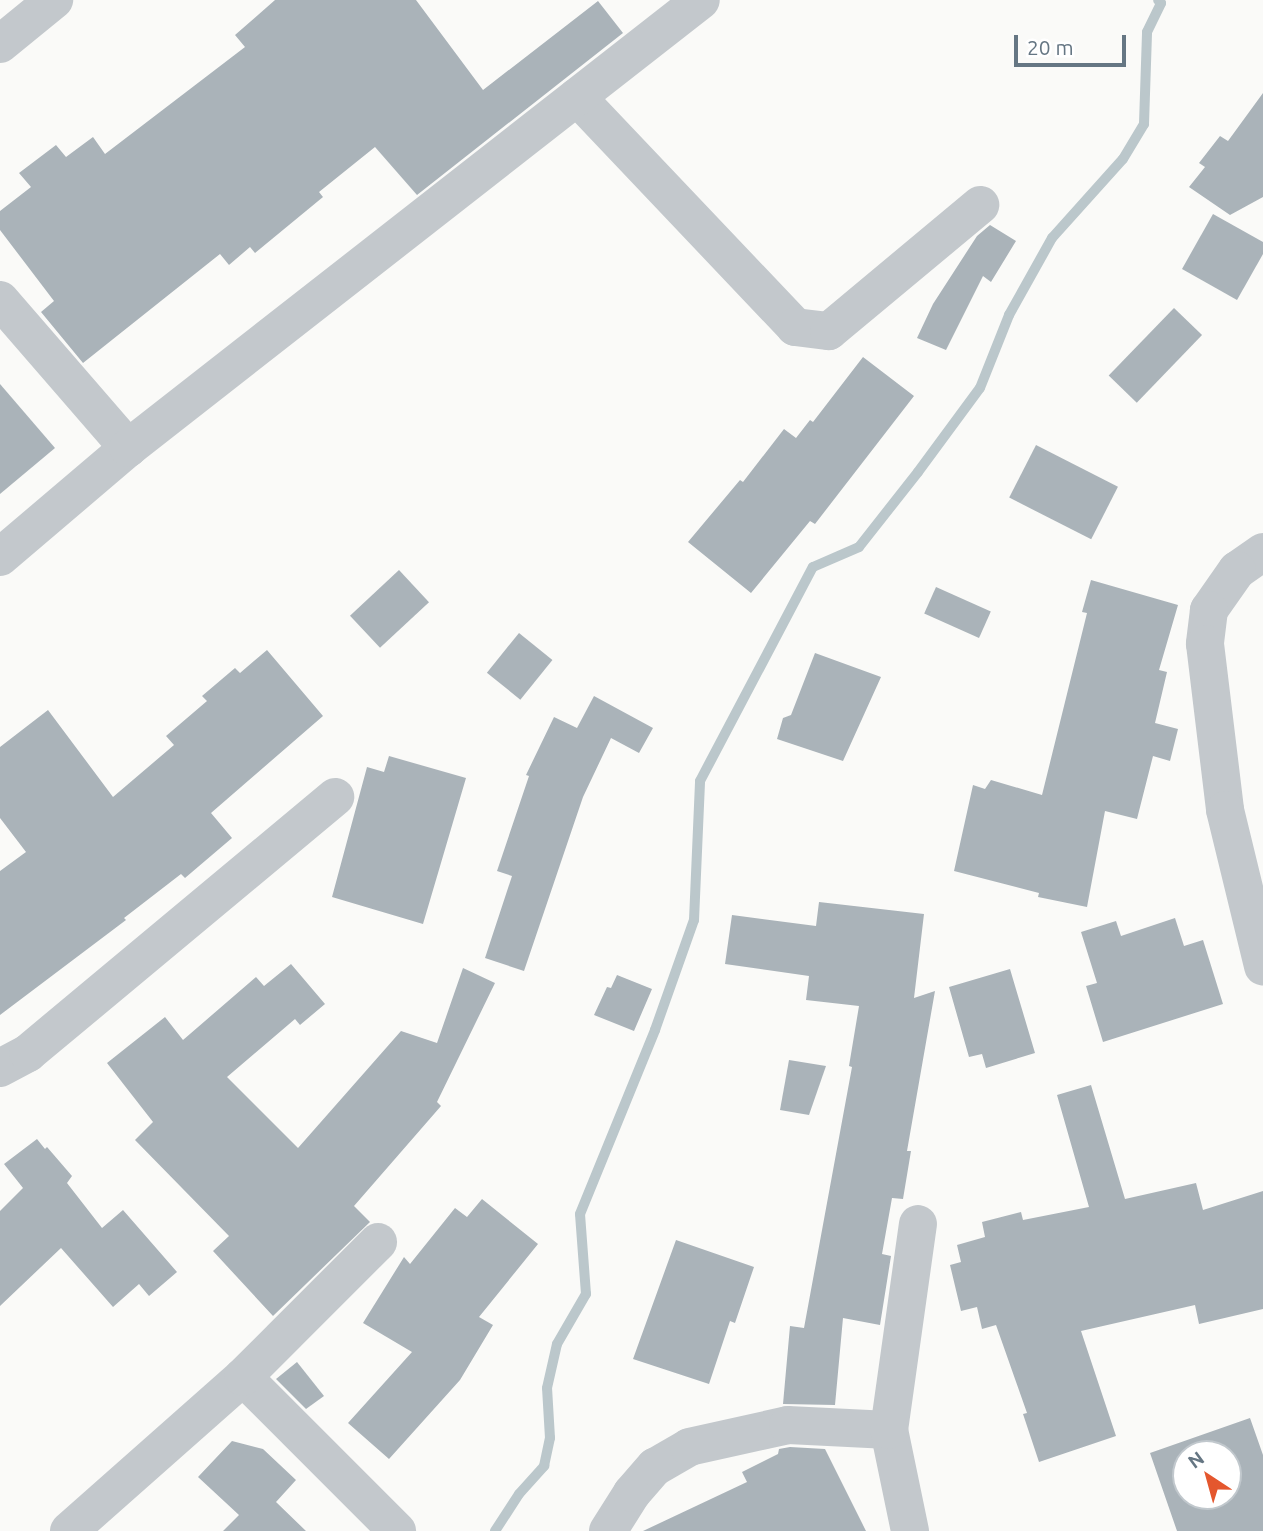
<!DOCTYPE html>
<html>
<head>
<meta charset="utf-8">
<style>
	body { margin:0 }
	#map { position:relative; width:1263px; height:1531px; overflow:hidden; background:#fafaf8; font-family:Ubuntu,sans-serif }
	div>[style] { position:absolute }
	.stream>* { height:10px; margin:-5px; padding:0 5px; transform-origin:5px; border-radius:5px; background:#bbc7cb }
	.building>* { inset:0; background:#aab3b9; transform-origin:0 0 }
	.minor>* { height:38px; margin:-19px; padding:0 19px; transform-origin:19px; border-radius:19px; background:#c3c8cc }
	span { translate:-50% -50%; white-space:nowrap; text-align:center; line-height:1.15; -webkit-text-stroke:7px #fff; paint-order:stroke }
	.north { position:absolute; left:1172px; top:1440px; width:70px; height:70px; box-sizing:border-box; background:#fff; border:2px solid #c1c8cd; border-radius:50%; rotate:324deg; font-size:19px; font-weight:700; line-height:28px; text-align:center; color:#657683 }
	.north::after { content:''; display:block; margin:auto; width:24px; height:32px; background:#e4572e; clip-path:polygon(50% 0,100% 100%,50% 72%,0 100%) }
	.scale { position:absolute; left:1014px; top:35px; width:112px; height:32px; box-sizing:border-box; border:4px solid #657683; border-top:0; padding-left:9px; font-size:21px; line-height:24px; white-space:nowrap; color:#657683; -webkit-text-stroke:5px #fff; paint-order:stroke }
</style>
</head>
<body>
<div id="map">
	<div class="stream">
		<i style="left:495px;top:1531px;width:44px;rotate:-57deg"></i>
		<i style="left:519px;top:1494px;width:38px;rotate:-48deg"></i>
		<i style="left:544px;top:1466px;width:29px;rotate:-78deg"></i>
		<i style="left:550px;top:1438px;width:50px;rotate:-93.4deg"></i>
		<i style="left:547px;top:1388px;width:45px;rotate:-77.2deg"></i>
		<i style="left:557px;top:1344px;width:58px;rotate:-59.9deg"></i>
		<i style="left:586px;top:1294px;width:80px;rotate:-94.3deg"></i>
		<i style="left:580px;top:1214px;width:199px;rotate:-67.8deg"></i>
		<i style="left:655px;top:1030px;width:117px;rotate:-70.5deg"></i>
		<i style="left:694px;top:920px;width:139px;rotate:-87.5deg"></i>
		<i style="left:700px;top:781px;width:242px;rotate:-62.2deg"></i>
		<i style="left:813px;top:567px;width:50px;rotate:-23.5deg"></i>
		<i style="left:859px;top:547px;width:95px;rotate:-51.8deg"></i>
		<i style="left:918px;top:472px;width:104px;rotate:-53.6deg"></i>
		<i style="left:980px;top:388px;width:79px;rotate:-68.3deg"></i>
		<i style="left:1009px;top:315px;width:88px;rotate:-60.8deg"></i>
		<i style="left:1052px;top:238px;width:106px;rotate:-48.1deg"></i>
		<i style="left:1123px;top:159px;width:41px;rotate:-59deg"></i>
		<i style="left:1144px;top:124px;width:92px;rotate:-88.1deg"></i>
		<i style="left:1147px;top:32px;width:32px;rotate:-64deg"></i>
		<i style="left:1161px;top:3px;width:4px;rotate:-135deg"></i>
	</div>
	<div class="building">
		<i style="clip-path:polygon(275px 0,416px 0,483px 90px,598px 1px,623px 33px,417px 195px,375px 147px,319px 192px,323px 197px,255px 253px,250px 247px,229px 265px,220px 254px,83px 363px,41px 312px,54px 301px,0 230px,0 211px,31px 187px,19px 173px,56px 145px,66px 157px,93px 137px,105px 154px,245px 47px,235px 35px)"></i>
		<i style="clip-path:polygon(1263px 93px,1263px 197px,1230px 215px,1189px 187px,1205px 167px,1199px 163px,1220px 136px,1228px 141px)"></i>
		<i style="clip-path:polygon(1213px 214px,1263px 242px,1263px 254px,1237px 300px,1182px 269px)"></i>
		<i style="clip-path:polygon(990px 225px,1016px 241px,991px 282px,983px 276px,946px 350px,917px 338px,933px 304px,977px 236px)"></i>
		<i style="left:1174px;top:308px;width:39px;height:94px;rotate:44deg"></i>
		<i style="clip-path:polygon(863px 357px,914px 396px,815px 524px,810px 521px,751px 593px,688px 542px,740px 480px,743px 482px,784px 429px,796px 438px,810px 420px,813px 422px)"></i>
		<i style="clip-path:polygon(0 384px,55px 448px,0 494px)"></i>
		<i style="left:1036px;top:445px;width:92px;height:59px;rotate:27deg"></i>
		<i style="left:399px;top:570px;width:44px;height:67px;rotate:47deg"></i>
		<i style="clip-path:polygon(1091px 580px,1178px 605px,1159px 670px,1167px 672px,1155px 723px,1178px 729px,1170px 761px,1153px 756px,1137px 819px,1105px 811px,1087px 907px,1038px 897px,1039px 893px,954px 871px,973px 785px,985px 789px,991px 780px,1042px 795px,1087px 613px,1082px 612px)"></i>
		<i style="left:936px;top:587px;width:60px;height:29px;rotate:24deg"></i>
		<i style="left:519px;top:633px;width:43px;height:51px;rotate:39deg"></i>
		<i style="clip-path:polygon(267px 650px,323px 716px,211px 813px,232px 838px,185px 878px,181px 874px,124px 918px,126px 920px,0 1015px,0 871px,26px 852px,0 818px,0 747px,48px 710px,113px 797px,174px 745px,166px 736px,207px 701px,202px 696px,235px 668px,240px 673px)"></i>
		<i style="clip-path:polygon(815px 653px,881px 677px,843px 761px,777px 739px,783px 718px,791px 715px)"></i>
		<i style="clip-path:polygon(594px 696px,653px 728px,639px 753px,611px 738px,583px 797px,524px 971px,485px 958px,512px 876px,497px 871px,529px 776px,526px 775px,554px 717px,577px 728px)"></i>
		<i style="clip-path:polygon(389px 756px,466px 778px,423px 924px,332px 897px,367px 767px,384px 772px)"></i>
		<i style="clip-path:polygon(819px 902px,924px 914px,914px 998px,935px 991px,907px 1151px,911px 1151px,903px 1199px,892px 1198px,882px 1254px,891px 1256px,880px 1325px,843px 1318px,835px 1405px,783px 1404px,790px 1326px,804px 1328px,852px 1067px,849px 1066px,859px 1006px,806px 1000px,809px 976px,725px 964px,732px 915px,816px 926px)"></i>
		<i style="clip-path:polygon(1175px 918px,1184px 946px,1203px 940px,1223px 1004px,1103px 1042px,1086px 986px,1097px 983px,1081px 932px,1116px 921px,1121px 936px)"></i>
		<i style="clip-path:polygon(291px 964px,325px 1004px,300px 1025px,295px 1019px,227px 1077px,298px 1148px,401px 1031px,437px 1043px,463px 968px,495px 983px,437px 1102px,441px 1106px,354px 1206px,370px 1222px,273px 1316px,213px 1251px,229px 1236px,135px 1140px,153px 1122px,107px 1063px,165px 1017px,183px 1040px,256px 977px,264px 986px)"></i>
		<i style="clip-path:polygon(1010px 969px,1035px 1053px,986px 1068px,982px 1054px,969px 1057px,949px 987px)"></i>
		<i style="clip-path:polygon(617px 975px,652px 989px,634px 1031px,594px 1015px,607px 987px,611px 988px)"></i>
		<i style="clip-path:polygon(789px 1060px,826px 1066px,809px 1115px,780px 1110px)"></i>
		<i style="clip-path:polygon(1091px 1085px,1125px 1199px,1196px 1183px,1203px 1210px,1263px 1191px,1263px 1309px,1199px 1324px,1195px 1305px,1081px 1331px,1116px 1436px,1039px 1462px,1023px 1414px,1027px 1413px,996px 1325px,982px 1329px,977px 1307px,961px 1311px,950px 1265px,961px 1262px,957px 1245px,985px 1237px,982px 1222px,1021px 1212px,1023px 1220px,1089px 1207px,1057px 1095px)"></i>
		<i style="clip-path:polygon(37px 1139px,45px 1149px,47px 1147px,72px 1176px,67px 1183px,102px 1228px,123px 1210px,177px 1272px,149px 1296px,139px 1284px,113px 1307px,61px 1248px,0 1306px,0 1211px,23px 1188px,4px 1164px)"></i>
		<i style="clip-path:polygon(482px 1199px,538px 1244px,479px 1317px,493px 1325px,460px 1380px,389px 1459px,348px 1423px,412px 1352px,363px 1323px,404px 1257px,410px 1264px,455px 1208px,467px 1217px)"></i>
		<i style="clip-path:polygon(676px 1240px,754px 1267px,735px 1323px,730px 1321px,709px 1384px,633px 1359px)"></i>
		<i style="clip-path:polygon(297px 1362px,324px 1396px,306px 1409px,276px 1379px)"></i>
		<i style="clip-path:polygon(evenodd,1250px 1418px,1263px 1455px,1263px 1531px,1177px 1531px,1150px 1453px,1250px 1418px,1186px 1454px,1228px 1454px,1228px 1496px,1186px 1496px,1186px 1454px)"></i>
		<i style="clip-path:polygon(232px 1441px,263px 1449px,296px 1480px,276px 1502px,306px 1531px,223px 1531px,239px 1515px,198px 1477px)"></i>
		<i style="clip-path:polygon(790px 1447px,825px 1449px,866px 1531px,643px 1531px,747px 1482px,742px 1472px,778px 1454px,779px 1449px)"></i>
	</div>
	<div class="minor">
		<i style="left:0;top:44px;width:70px;rotate:-39.2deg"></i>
		<i style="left:577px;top:97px;width:317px;rotate:46.5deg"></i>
		<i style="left:795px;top:327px;width:34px;rotate:7deg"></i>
		<i style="left:829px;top:331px;width:197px;rotate:-39.8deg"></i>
		<i style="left:0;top:300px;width:196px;rotate:49.1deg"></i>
		<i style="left:1263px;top:552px;width:32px;rotate:145deg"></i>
		<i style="left:1237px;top:570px;width:49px;rotate:125deg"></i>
		<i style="left:1209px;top:610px;width:34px;rotate:97deg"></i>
		<i style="left:1205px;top:644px;width:167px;rotate:83.1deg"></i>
		<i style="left:1225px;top:810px;width:161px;rotate:76.3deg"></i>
		<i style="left:0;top:557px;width:168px;rotate:-40.4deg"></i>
		<i style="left:128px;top:448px;width:727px;rotate:-38.02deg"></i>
		<i style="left:0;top:1068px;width:32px;rotate:-28deg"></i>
		<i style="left:28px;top:1053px;width:400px;rotate:-39.8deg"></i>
		<i style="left:243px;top:1377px;width:218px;rotate:45deg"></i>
		<i style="left:69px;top:1531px;width:232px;rotate:-41.5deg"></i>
		<i style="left:243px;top:1377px;width:191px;rotate:-45deg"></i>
		<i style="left:608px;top:1531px;width:45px;rotate:-57.7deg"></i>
		<i style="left:632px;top:1493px;width:35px;rotate:-49deg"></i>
		<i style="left:655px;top:1467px;width:39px;rotate:-30deg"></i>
		<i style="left:689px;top:1447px;width:101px;rotate:-12.5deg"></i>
		<i style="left:788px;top:1425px;width:101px;rotate:2.8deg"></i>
		<i style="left:910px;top:1531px;width:103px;rotate:-101.7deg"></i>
		<i style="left:889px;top:1430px;width:208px;rotate:-82deg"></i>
	</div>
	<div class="north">N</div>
	<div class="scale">20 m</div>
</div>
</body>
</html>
